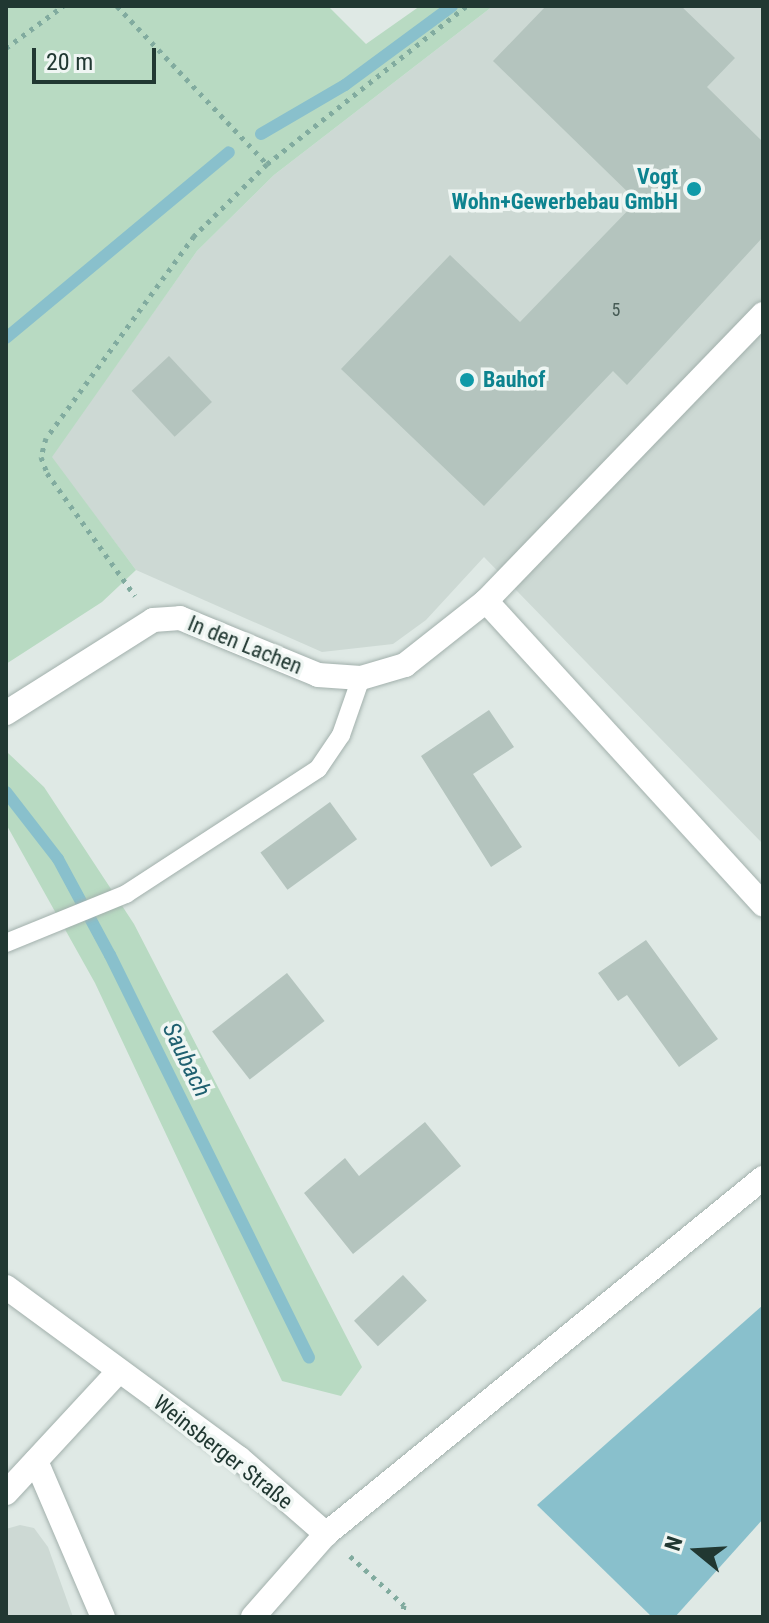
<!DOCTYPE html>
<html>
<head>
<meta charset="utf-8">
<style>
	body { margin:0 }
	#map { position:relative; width:769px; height:1623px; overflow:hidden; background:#dfe9e5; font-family:"Roboto Condensed",sans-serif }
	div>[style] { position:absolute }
	.built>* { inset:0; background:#cdd9d4 }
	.green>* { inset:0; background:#b8dac2 }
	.water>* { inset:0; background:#89c0cc }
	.stream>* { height:12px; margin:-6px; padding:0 6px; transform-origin:6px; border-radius:6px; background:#89c0cc }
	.building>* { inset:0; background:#b4c4be; transform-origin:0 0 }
	.path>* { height:5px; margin-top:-2.5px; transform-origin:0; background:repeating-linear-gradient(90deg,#81ab9f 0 4px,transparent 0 10px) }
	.roads { filter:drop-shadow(0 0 2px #a2b0ac) drop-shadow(0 0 2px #a2b0ac) }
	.lane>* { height:18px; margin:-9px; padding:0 9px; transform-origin:9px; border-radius:9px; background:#fff }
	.street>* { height:24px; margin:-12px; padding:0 12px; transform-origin:12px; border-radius:12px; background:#fff }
	.secondary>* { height:24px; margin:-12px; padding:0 12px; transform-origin:12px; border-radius:12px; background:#fff }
	.dots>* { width:22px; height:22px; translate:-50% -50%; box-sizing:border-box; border:4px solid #eff6f3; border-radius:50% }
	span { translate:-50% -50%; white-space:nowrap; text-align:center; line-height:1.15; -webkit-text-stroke:7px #eff6f3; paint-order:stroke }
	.number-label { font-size:18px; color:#465b55 }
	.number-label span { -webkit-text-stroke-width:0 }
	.culture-label { font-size:22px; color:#0d838f; font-weight:700 }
	.right { translate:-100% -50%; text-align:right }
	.left { translate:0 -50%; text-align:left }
	.street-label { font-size:22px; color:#213832 }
	.water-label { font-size:24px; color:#1f6070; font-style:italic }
	.frame { position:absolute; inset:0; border:8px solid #213832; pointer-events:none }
	.north { position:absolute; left:657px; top:1511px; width:80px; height:80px; -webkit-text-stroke:6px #eff6f3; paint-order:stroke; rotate:288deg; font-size:22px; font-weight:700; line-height:32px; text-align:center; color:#213832 }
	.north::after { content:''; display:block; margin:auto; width:28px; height:36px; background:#213832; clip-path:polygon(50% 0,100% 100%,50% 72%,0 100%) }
	.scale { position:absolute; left:32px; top:48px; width:124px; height:36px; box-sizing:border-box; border:4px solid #213832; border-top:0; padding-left:10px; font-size:24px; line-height:28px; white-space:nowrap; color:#213832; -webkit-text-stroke:6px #eff6f3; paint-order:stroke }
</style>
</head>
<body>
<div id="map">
	<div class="built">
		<i style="clip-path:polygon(493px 6px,763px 6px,763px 844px,484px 557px,426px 620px,393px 644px,322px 652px,136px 570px,51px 457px,197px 251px,274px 175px)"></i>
		<i style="clip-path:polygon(20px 1525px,34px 1528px,48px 1547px,73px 1617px,6px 1617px,6px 1529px)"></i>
	</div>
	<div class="green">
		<i style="clip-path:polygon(6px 6px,328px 6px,366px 44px,420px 6px,493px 6px,274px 175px,197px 251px,52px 457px,136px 570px,102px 602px,6px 664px)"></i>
		<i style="clip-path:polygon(8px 753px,44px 787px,134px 924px,362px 1367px,341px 1396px,282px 1381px,95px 983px,6px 824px)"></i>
	</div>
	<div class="water">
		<i style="clip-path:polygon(763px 1305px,763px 1519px,675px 1617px,652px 1617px,537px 1505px)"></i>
	</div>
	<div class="stream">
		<i style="left:261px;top:134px;width:97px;rotate:-30.3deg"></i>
		<i style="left:345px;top:85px;width:133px;rotate:-36.4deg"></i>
		<i style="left:6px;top:338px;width:290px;rotate:-39.8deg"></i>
		<i style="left:6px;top:792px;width:85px;rotate:52.2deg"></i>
		<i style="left:58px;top:859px;width:109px;rotate:61.6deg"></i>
		<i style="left:110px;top:955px;width:449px;rotate:63.7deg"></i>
	</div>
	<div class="building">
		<i style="clip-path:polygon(546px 6px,681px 6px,735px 58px,707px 87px,763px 142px,763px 237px,627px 385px,613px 371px,484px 506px,341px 369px,450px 255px,520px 322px,637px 201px,493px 61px)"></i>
		<i style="left:169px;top:356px;width:63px;height:51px;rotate:47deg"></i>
		<i style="clip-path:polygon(489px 710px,514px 747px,473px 774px,522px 847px,491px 867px,421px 756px)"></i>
		<i style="left:330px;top:802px;width:46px;height:86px;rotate:54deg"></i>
		<i style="clip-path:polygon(646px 940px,718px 1039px,679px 1067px,627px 995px,618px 1001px,598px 973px)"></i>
		<i style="left:287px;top:973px;width:61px;height:95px;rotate:52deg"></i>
		<i style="clip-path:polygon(425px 1122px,461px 1166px,353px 1254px,304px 1193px,345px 1158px,359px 1176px)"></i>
		<i style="left:403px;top:1275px;width:35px;height:67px;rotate:47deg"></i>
	</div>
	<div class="path">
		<i style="left:117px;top:6px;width:218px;rotate:46.5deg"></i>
		<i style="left:267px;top:164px;width:103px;rotate:135.4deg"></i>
		<i style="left:194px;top:236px;width:250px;rotate:126.2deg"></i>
		<i style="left:46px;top:438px;width:20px;rotate:105deg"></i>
		<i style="left:41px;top:457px;width:17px;rotate:69deg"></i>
		<i style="left:47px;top:473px;width:151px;rotate:54.4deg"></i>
		<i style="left:6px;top:48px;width:71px;rotate:-36.4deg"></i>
		<i style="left:267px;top:164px;width:254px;rotate:-38.4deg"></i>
		<i style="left:350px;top:1556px;width:73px;rotate:42.2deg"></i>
		<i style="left:404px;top:1605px;width:12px;rotate:99deg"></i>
	</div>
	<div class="roads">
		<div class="lane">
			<i style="left:6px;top:943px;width:130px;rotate:-22.2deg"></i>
			<i style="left:126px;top:894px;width:229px;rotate:-33.1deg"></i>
			<i style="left:318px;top:769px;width:41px;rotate:-55.9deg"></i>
			<i style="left:341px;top:735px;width:60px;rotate:-70.7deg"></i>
		</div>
		<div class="street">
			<i style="left:486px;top:601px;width:411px;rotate:47.6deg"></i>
			<i style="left:6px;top:713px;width:174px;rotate:-32.3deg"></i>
			<i style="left:153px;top:620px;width:27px;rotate:-4deg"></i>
			<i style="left:180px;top:618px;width:149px;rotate:22.4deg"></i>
			<i style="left:318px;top:675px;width:43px;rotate:4deg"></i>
			<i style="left:361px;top:678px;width:46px;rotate:-16.5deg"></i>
			<i style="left:405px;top:665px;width:103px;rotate:-38.3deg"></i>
			<i style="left:486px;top:601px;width:399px;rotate:-46deg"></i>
			<i style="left:36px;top:1461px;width:170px;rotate:66.8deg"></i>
			<i style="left:6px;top:1493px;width:165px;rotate:-47.2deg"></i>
		</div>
		<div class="secondary">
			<i style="left:6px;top:1287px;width:289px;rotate:36.3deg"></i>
			<i style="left:239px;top:1458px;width:116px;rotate:41.1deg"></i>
			<i style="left:253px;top:1617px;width:111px;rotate:-48.7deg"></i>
			<i style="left:326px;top:1534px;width:564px;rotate:-39.17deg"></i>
		</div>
	</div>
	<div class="dots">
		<i style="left:694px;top:189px;background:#0f9aa8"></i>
		<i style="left:467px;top:380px;background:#0f9aa8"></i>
	</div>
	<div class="number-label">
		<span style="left:616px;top:310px">5</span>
	</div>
	<div class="culture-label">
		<span class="right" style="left:678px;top:189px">Vogt<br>Wohn+Gewerbebau GmbH</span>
		<span class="left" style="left:483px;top:380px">Bauhof</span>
	</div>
	<div class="street-label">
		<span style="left:245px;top:645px;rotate:22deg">In den Lachen</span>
		<span style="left:223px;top:1452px;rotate:38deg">Weinsberger Straße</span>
	</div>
	<div class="water-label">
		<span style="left:186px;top:1060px;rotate:64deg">Saubach</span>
	</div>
	<div class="frame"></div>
	<div class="north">N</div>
	<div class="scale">20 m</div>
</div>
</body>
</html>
